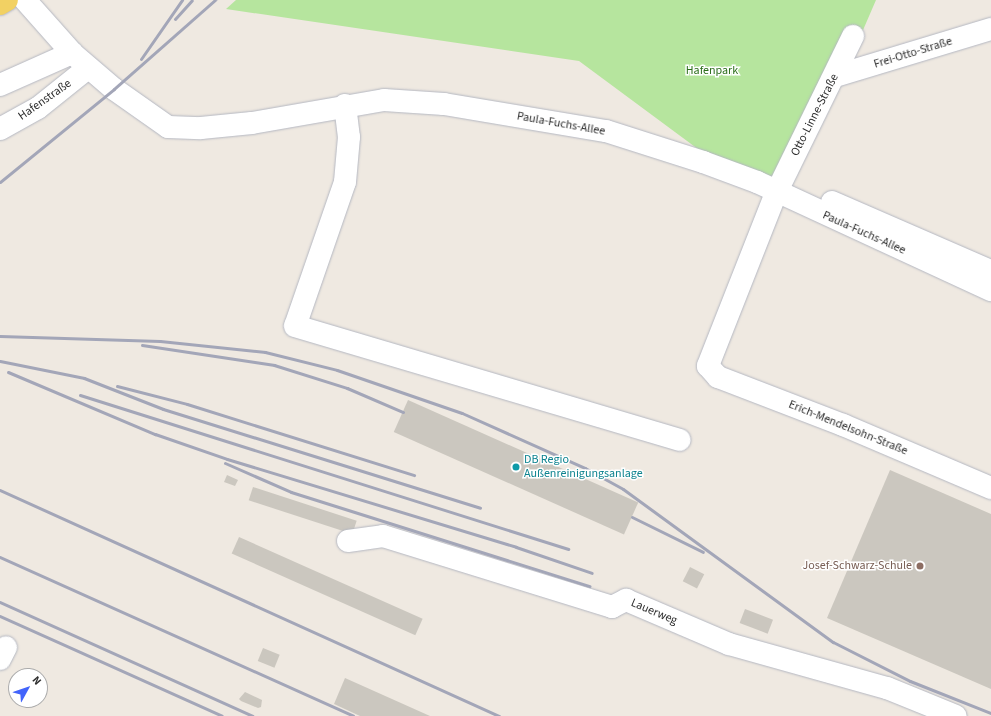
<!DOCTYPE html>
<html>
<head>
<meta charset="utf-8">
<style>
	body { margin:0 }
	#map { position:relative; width:991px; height:716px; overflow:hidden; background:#efe9e1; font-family:"Source Sans 3",sans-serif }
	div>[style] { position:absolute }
	.green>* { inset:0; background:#b6e59e }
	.building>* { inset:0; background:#cbc7bf; transform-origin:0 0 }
	.roads { filter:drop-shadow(0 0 1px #b4b7c1) drop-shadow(0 0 1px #b4b7c1) }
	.minor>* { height:22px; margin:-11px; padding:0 11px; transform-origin:11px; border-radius:11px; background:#fff }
	.major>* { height:22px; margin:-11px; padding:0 11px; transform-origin:11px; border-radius:11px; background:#f2d163 }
	.rail>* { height:3px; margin:-1.5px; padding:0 1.5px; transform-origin:1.5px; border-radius:1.5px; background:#a3a6b8 }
	.dots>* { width:11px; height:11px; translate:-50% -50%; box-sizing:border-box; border:2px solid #fff; border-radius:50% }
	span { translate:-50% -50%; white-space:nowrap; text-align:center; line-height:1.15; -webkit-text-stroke:3px #fff; paint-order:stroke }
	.street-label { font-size:12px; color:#2e2e2e }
	.park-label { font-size:12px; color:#2c6e1b }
	.culture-label { font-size:12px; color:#0d838f }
	.left { translate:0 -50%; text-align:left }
	.education-label { font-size:12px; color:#785e54 }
	.right { translate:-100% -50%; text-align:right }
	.north { position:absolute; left:8px; top:668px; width:40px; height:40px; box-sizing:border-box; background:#fff; border:1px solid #ababab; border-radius:50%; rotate:50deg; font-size:11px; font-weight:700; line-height:16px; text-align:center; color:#2e2e2e }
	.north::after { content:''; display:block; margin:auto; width:14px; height:18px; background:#4264fb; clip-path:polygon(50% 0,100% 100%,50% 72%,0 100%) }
</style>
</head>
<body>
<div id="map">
	<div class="green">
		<i style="clip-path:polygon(236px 0,876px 0,838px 88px,785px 199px,706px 155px,579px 61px,226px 9px)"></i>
	</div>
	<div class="building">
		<i style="left:408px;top:400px;width:252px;height:35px;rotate:24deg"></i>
		<i style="clip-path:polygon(890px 470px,991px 514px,991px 689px,827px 618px)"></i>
		<i style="clip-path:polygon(227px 475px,238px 480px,235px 486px,224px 482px)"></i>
		<i style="left:253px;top:487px;width:109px;height:14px;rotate:18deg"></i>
		<i style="left:239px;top:537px;width:201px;height:18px;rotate:24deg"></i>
		<i style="left:690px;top:567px;width:16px;height:16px;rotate:27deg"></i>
		<i style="left:745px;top:609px;width:30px;height:15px;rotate:21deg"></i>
		<i style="left:263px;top:648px;width:18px;height:14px;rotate:22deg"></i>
		<i style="clip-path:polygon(345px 678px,430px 716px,360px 716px,334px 704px)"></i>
		<i style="clip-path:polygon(245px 692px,262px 700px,261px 707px,258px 708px,241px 701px,239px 699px)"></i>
	</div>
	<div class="roads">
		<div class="minor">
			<i style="left:25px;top:0;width:71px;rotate:48.4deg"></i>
			<i style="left:853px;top:36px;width:175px;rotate:116.1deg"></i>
			<i style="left:776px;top:193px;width:186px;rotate:111.5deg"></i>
			<i style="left:708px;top:366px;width:15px;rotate:48deg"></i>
			<i style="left:718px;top:377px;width:134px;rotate:21deg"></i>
			<i style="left:843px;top:425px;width:161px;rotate:23.1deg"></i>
			<i style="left:835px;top:76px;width:163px;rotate:-16.8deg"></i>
			<i style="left:0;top:85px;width:79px;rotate:-24deg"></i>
			<i style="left:72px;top:53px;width:55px;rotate:40.6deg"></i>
			<i style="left:114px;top:89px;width:66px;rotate:35.1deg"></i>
			<i style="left:168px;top:127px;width:33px;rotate:2deg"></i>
			<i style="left:201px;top:128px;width:51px;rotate:-5.6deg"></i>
			<i style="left:252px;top:123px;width:134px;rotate:-9.9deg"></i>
			<i style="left:384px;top:100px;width:60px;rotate:3.8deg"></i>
			<i style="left:444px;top:104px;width:164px;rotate:9.5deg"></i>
			<i style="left:606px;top:131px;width:102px;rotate:17.7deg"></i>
			<i style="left:703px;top:162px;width:58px;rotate:20.3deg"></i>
			<i style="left:757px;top:182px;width:258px;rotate:24.8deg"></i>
			<i style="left:345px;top:105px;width:32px;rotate:83deg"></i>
			<i style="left:349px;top:137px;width:45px;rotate:95.1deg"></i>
			<i style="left:345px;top:182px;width:152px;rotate:109.1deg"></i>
			<i style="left:295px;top:326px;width:401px;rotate:16.5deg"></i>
			<i style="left:0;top:129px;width:43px;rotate:-28.9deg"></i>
			<i style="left:38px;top:108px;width:64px;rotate:-38.7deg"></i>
			<i style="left:832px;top:202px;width:173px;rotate:23.5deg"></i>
			<i style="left:348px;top:541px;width:35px;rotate:-8deg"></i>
			<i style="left:383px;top:536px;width:240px;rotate:17.2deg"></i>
			<i style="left:612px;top:607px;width:16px;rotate:-27deg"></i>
			<i style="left:626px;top:600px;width:112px;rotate:23.1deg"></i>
			<i style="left:729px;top:644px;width:164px;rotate:15.6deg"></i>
			<i style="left:887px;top:688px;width:74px;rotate:22.1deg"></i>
			<i style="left:0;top:659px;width:13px;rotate:-63deg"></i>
		</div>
		<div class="major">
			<i style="left:0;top:4px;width:8px;rotate:-30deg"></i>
		</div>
	</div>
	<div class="rail">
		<i style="left:175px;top:19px;width:25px;rotate:-48deg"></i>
		<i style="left:141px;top:59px;width:72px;rotate:-55.2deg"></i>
		<i style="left:0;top:182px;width:147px;rotate:-39.2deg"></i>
		<i style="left:114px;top:89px;width:135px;rotate:-41.4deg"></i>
		<i style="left:0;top:336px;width:160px;rotate:1.8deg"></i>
		<i style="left:160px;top:341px;width:106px;rotate:6deg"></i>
		<i style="left:265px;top:352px;width:74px;rotate:14deg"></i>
		<i style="left:337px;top:370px;width:132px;rotate:19deg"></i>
		<i style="left:462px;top:413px;width:135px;rotate:24.1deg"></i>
		<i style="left:585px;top:468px;width:43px;rotate:28.9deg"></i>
		<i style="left:623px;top:489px;width:260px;rotate:36.1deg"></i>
		<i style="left:833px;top:642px;width:86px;rotate:26.9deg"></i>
		<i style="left:910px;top:681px;width:87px;rotate:21.6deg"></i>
		<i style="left:142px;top:345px;width:134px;rotate:8.6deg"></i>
		<i style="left:274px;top:365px;width:77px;rotate:17.5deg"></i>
		<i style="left:347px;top:388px;width:61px;rotate:23.2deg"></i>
		<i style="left:0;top:361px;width:86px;rotate:11.4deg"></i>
		<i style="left:84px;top:378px;width:85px;rotate:21.4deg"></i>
		<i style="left:163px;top:409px;width:332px;rotate:17.3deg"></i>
		<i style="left:8px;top:372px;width:160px;rotate:22.9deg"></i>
		<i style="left:155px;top:434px;width:76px;rotate:19.1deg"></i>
		<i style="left:227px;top:459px;width:302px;rotate:16.9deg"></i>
		<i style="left:516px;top:547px;width:80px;rotate:18.9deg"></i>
		<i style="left:117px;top:386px;width:72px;rotate:14.4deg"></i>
		<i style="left:187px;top:404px;width:238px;rotate:17.4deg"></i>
		<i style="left:80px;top:395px;width:512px;rotate:17.51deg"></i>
		<i style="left:225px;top:463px;width:72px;rotate:23.7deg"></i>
		<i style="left:291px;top:492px;width:313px;rotate:17.5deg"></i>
		<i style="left:0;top:490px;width:548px;rotate:24.37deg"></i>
		<i style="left:632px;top:517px;width:79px;rotate:26.2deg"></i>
		<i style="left:0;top:557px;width:387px;rotate:24.2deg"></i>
		<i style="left:0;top:602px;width:277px;rotate:24.3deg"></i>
		<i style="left:0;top:616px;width:243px;rotate:24.2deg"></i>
	</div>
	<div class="dots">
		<i style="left:516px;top:467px;background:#0f9aa8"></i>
		<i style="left:920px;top:566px;background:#8d6e63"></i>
	</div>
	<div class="street-label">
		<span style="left:913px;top:53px;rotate:-17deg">Frei-Otto-Straße</span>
		<span style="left:45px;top:100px;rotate:-35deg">Hafenstraße</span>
		<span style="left:815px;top:115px;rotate:-63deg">Otto-Linne-Straße</span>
		<span style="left:561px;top:124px;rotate:10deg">Paula-Fuchs-Allee</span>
		<span style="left:864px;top:233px;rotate:24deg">Paula-Fuchs-Allee</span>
		<span style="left:848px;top:428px;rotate:22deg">Erich-Mendelsohn-Straße</span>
		<span style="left:654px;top:612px;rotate:23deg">Lauerweg</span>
	</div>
	<div class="park-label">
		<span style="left:712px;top:71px">Hafenpark</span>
	</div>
	<div class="culture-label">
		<span class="left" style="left:524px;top:467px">DB Regio<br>Außenreinigungsanlage</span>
	</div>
	<div class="education-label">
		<span class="right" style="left:912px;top:566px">Josef-Schwarz-Schule</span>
	</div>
	<div class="north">N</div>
</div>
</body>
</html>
